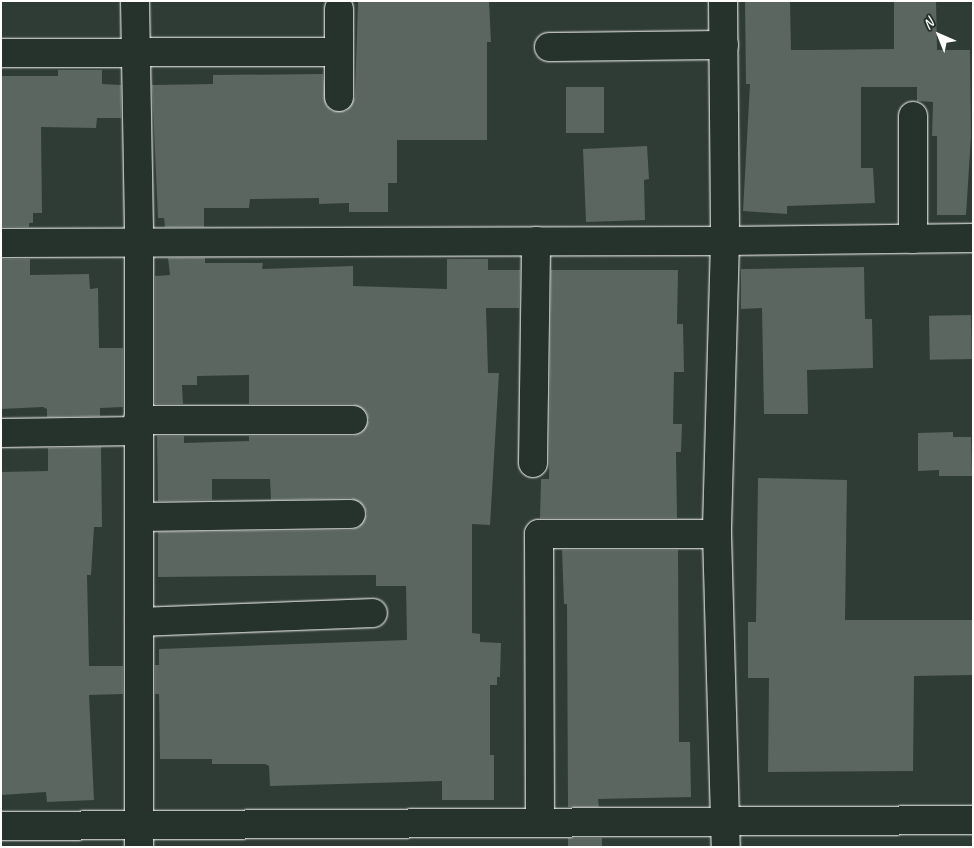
<!DOCTYPE html>
<html>
<head>
<meta charset="utf-8">
<style>
	body { margin:0 }
	#map { position:relative; width:974px; height:848px; overflow:hidden; background:#2f3b35; font-family:Caveat,sans-serif }
	div>[style] { position:absolute }
	.building>* { inset:0; background:#5b6661; transform-origin:0 0 }
	.roads { filter:drop-shadow(0 0 1px #fff) drop-shadow(0 0 1px #fff) }
	.minor>* { height:28px; margin:-14px; padding:0 14px; transform-origin:14px; border-radius:14px; background:#26332d }
	span { translate:-50% -50%; white-space:nowrap; text-align:center; line-height:1.15; -webkit-text-stroke:4px #26332d; paint-order:stroke }
	.frame { position:absolute; inset:0; border:2px solid #fff; pointer-events:none }
	.north { position:absolute; left:914px; top:10px; width:50px; height:50px; -webkit-text-stroke:4px #26332d; paint-order:stroke; rotate:316deg; font-size:14px; font-weight:700; line-height:20px; text-align:center; color:#fff }
	.north::after { content:''; display:block; margin:auto; width:18px; height:22px; background:#fff; clip-path:polygon(50% 0,100% 100%,50% 72%,0 100%) }
</style>
</head>
<body>
<div id="map">
	<div class="building">
		<i style="clip-path:polygon(358px 1px,489px 1px,491px 42px,487px 42px,487px 140px,397px 140px,397px 183px,388px 183px,388px 212px,349px 212px,349px 203px,319px 204px,319px 198px,250px 199px,249px 208px,204px 208px,204px 227px,165px 227px,164px 218px,158px 218px,152px 85px,213px 84px,213px 75px,323px 74px,326px 105px,332px 111px,346px 111px,355px 97px)"></i>
		<i style="clip-path:polygon(745px 1px,790px 1px,791px 50px,811px 50px,894px 49px,894px 1px,936px 1px,937px 50px,970px 50px,971px 136px,966px 215px,937px 215px,937px 136px,932px 136px,933px 102px,917px 101px,917px 87px,861px 87px,861px 168px,873px 168px,875px 203px,787px 206px,787px 214px,743px 211px,750px 84px,746px 84px)"></i>
		<i style="clip-path:polygon(58px 70px,102px 70px,102px 84px,121px 85px,121px 118px,97px 118px,96px 128px,41px 127px,42px 213px,33px 213px,33px 223px,29px 223px,29px 227px,1px 227px,1px 76px,58px 76px)"></i>
		<i style="left:566px;top:87px;width:38px;height:46px"></i>
		<i style="clip-path:polygon(647px 146px,649px 179px,644px 180px,645px 220px,586px 222px,583px 149px)"></i>
		<i style="clip-path:polygon(168px 258px,205px 258px,205px 263px,263px 263px,262px 269px,353px 266px,353px 286px,447px 289px,447px 259px,488px 259px,488px 270px,520px 270px,519px 308px,486px 308px,488px 373px,499px 373px,490px 525px,472px 524px,472px 633px,480px 634px,480px 642px,501px 643px,500px 677px,497px 677px,497px 685px,490px 685px,490px 755px,494px 755px,494px 800px,442px 800px,442px 781px,270px 786px,269px 766px,265px 764px,212px 764px,212px 759px,160px 759px,159px 694px,155px 694px,155px 665px,159px 665px,159px 649px,407px 640px,406px 586px,376px 586px,376px 575px,158px 577px,158px 532px,351px 530px,359px 527px,367px 514px,364px 506px,351px 498px,271px 500px,270px 479px,212px 479px,212px 500px,158px 501px,157px 436px,184px 436px,184px 443px,249px 441px,249px 436px,353px 436px,361px 433px,369px 420px,366px 412px,353px 404px,249px 404px,249px 375px,197px 376px,197px 385px,182px 385px,183px 404px,155px 404px,155px 276px,170px 275px)"></i>
		<i style="clip-path:polygon(1px 259px,30px 259px,30px 275px,89px 274px,90px 289px,98px 288px,99px 348px,123px 348px,123px 407px,100px 408px,100px 416px,47px 417px,47px 409px,43px 407px,1px 409px)"></i>
		<i style="clip-path:polygon(864px 267px,865px 319px,872px 319px,873px 368px,807px 370px,808px 414px,764px 414px,762px 308px,741px 309px,741px 269px)"></i>
		<i style="clip-path:polygon(551px 270px,678px 270px,677px 324px,683px 324px,684px 372px,674px 372px,673px 424px,682px 424px,681px 452px,676px 452px,677px 518px,540px 518px,541px 479px,549px 479px)"></i>
		<i style="left:971px;top:315px;width:44px;height:42px;rotate:89deg"></i>
		<i style="clip-path:polygon(953px 432px,953px 437px,971px 437px,972px 476px,939px 476px,939px 470px,918px 471px,918px 433px)"></i>
		<i style="clip-path:polygon(101px 447px,102px 527px,94px 527px,91px 575px,87px 575px,89px 666px,123px 666px,123px 694px,89px 695px,94px 800px,47px 802px,46px 792px,1px 795px,1px 472px,48px 471px,48px 448px)"></i>
		<i style="clip-path:polygon(758px 478px,847px 480px,845px 620px,973px 620px,973px 675px,914px 676px,913px 771px,768px 772px,769px 678px,748px 678px,748px 622px,756px 622px)"></i>
		<i style="clip-path:polygon(562px 550px,678px 550px,679px 742px,690px 742px,691px 797px,598px 799px,599px 807px,568px 807px,567px 604px,564px 604px)"></i>
		<i style="left:568px;top:838px;width:34px;height:9px"></i>
	</div>
	<div class="roads">
		<div class="minor">
			<i style="left:135px;top:1px;width:240px;rotate:89deg"></i>
			<i style="left:139px;top:241px;width:606px;rotate:90deg"></i>
			<i style="left:723px;top:1px;width:240px;rotate:89.5deg"></i>
			<i style="left:725px;top:241px;width:248px;rotate:-0.7deg"></i>
			<i style="left:549px;top:47px;width:175px;rotate:-0.7deg"></i>
			<i style="left:1px;top:53px;width:338px;rotate:-0.2deg"></i>
			<i style="left:339px;top:97px;width:88px;rotate:-90deg"></i>
			<i style="left:913px;top:239px;width:123px;rotate:-90deg"></i>
			<i style="left:1px;top:243px;width:724px;rotate:-0.16deg"></i>
			<i style="left:725px;top:241px;width:293px;rotate:91.6deg"></i>
			<i style="left:717px;top:534px;width:313px;rotate:88.4deg"></i>
			<i style="left:138px;top:420px;width:215px"></i>
			<i style="left:1px;top:433px;width:137px;rotate:-0.8deg"></i>
			<i style="left:533px;top:463px;width:222px;rotate:-89.2deg"></i>
			<i style="left:139px;top:517px;width:212px;rotate:-0.8deg"></i>
			<i style="left:139px;top:622px;width:234px;rotate:-2.2deg"></i>
			<i style="left:540px;top:823px;width:289px;rotate:-90.2deg"></i>
			<i style="left:539px;top:534px;width:178px"></i>
			<i style="left:1px;top:826px;width:972px;rotate:-0.35deg"></i>
		</div>
	</div>
	<div class="frame"></div>
	<div class="north">N</div>
</div>
</body>
</html>
